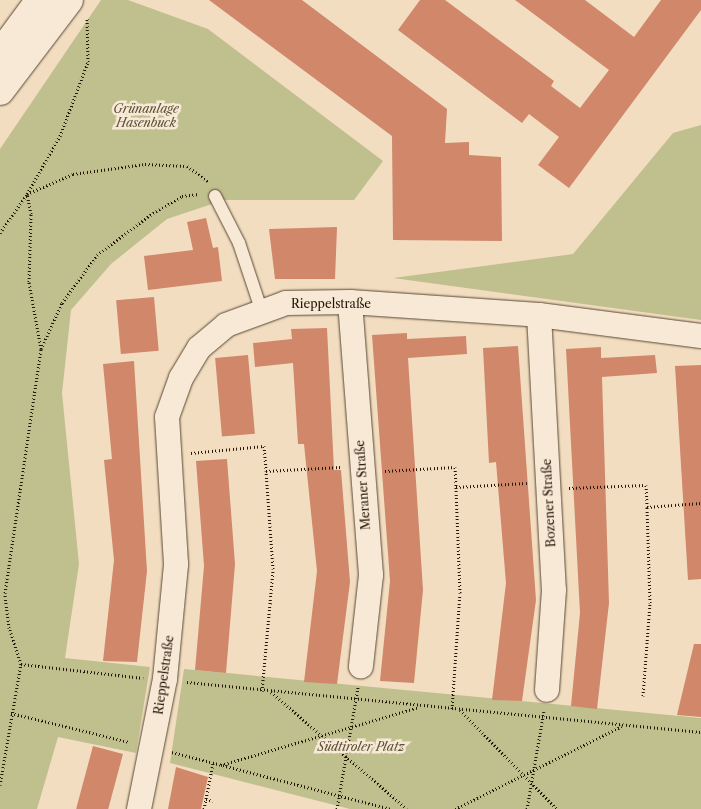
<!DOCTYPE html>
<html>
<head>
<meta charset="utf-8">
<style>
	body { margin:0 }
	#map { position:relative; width:701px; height:809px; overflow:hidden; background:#f2ddc0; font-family:"Libre Caslon Text",serif }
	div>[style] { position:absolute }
	.green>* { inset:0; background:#c0bf8e }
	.building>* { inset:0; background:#d0876a; transform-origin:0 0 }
	.path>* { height:3px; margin-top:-1.5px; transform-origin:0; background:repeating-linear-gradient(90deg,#251606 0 1px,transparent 0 3.5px) }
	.roads { filter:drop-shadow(0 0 1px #584834) drop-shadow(0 0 1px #584834) }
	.lane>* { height:12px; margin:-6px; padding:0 6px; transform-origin:6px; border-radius:6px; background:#f7e9d6 }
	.street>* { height:24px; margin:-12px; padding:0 12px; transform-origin:12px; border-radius:12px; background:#f7e9d6 }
	.secondary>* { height:28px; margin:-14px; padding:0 14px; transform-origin:14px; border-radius:14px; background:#f7e9d6 }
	span { translate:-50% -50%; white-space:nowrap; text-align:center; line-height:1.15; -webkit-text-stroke:5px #f7e9d6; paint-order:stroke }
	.park-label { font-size:12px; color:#5b5136; font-style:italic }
	.street-label { font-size:12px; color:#251606 }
</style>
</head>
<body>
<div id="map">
	<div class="green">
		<i style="clip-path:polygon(101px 0,128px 0,208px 29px,383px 161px,354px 200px,224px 200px,167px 219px,111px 264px,71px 310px,62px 393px,79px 564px,65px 658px,150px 667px,136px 753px,58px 737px,37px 809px,0 809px,0 149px)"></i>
		<i style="clip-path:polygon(701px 125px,701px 320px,393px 278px,573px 254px,673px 133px)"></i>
		<i style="clip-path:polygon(184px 669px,701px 718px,701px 809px,350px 809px,170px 763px)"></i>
	</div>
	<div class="building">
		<i style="clip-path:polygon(209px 0,302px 0,447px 109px,445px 143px,469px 142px,469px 155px,501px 157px,502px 241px,393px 240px,392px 136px)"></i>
		<i style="clip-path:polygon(420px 0,445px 0,554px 81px,551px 86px,580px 108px,609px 70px,515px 0,585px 0,634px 37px,661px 0,701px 0,701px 10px,569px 188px,538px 165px,559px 137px,529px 114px,522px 123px,398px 30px)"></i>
		<i style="clip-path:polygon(206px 218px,213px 248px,218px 247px,222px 281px,148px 290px,144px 256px,193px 250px,187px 222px)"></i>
		<i style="clip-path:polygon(337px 227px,335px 279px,275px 279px,269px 229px)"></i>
		<i style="left:154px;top:297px;width:54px;height:38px;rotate:85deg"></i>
		<i style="clip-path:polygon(327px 328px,334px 470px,341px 470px,350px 582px,337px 684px,304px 682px,317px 571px,304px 444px,298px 444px,293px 363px,255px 367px,253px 343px,292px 339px,291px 329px)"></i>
		<i style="clip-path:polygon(407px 333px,407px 339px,466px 336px,467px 354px,408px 358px,423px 590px,414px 683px,380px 681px,390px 581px,372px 335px)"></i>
		<i style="clip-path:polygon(518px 346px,536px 600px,522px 701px,492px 700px,506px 583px,496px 462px,489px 463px,483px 348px)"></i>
		<i style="clip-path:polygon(601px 347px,601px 358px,655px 355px,657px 373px,602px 377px,609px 603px,597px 709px,571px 706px,580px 613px,566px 349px)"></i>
		<i style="left:248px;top:355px;width:79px;height:33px;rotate:85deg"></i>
		<i style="clip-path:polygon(134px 361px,147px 571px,137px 662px,103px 661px,114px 560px,104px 460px,112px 459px,103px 364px)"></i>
		<i style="clip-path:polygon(701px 365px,701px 579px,688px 580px,675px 366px)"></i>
		<i style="clip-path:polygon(227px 459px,235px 564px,226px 673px,195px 670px,204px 566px,196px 461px)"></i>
		<i style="clip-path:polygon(694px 644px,701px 644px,701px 717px,677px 715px)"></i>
		<i style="left:93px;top:746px;width:31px;height:65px;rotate:15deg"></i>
		<i style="clip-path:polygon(176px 767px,208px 777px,201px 809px,168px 809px)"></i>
	</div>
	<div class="path">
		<i style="left:0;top:233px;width:47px;rotate:-55.3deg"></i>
		<i style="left:27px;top:194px;width:50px;rotate:-23.5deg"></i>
		<i style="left:73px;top:174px;width:73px;rotate:-7.9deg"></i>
		<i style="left:145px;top:164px;width:42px;rotate:2.7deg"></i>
		<i style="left:187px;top:166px;width:27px;rotate:36deg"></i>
		<i style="left:41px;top:349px;width:68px;rotate:-100.2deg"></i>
		<i style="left:29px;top:282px;width:68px;rotate:-88.3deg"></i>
		<i style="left:31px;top:214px;width:20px;rotate:-101deg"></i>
		<i style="left:27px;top:194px;width:67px;rotate:-60.4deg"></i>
		<i style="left:60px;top:136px;width:79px;rotate:-69.3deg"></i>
		<i style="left:88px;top:62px;width:44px;rotate:-91.3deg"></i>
		<i style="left:191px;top:453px;width:73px;rotate:-5.5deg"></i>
		<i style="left:264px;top:446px;width:25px;rotate:85deg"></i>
		<i style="left:266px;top:471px;width:75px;rotate:-3.1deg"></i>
		<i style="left:385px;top:471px;width:70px;rotate:-3.3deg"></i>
		<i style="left:455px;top:467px;width:20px;rotate:87deg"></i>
		<i style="left:456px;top:487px;width:71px;rotate:-3.2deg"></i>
		<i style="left:569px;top:488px;width:77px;rotate:-2.2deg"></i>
		<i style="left:646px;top:485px;width:22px;rotate:87deg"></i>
		<i style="left:647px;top:507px;width:54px;rotate:-4.2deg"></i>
		<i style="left:21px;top:664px;width:123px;rotate:6.5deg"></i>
		<i style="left:187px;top:682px;width:516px;rotate:5.56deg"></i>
		<i style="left:262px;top:691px;width:122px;rotate:-84.8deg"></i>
		<i style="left:273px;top:569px;width:98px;rotate:-94.1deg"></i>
		<i style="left:271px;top:692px;width:179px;rotate:40.7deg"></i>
		<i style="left:643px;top:696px;width:93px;rotate:-85.7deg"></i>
		<i style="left:650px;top:603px;width:96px;rotate:-91.8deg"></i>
		<i style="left:452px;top:709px;width:116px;rotate:-86.1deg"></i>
		<i style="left:460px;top:593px;width:106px;rotate:-92.2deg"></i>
		<i style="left:460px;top:710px;width:139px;rotate:45.6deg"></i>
		<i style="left:11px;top:713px;width:122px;rotate:13.8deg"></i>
		<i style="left:172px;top:752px;width:226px;rotate:14.6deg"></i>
		<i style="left:221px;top:765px;width:206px;rotate:-16.3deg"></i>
		<i style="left:0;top:785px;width:123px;rotate:-80.2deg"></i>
		<i style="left:21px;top:664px;width:38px;rotate:-108deg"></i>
		<i style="left:9px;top:628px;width:35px;rotate:-97deg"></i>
		<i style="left:5px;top:593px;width:247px;rotate:-81.6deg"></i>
		<i style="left:41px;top:349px;width:51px;rotate:-65.5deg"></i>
		<i style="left:62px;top:303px;width:59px;rotate:-53.9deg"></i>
		<i style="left:97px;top:255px;width:70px;rotate:-36.9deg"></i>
		<i style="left:153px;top:213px;width:34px;rotate:-30deg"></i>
		<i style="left:182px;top:196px;width:17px;rotate:-7deg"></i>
		<i style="left:206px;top:799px;width:7px;rotate:16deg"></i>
		<i style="left:204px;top:809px;width:47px;rotate:-78.9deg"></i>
		<i style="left:337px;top:809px;width:124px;rotate:-80.2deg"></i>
		<i style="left:455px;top:809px;width:186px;rotate:-26.4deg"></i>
		<i style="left:527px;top:809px;width:99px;rotate:-80.2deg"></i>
	</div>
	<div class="roads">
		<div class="lane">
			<i style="left:215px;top:196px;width:53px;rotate:62.9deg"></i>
			<i style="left:239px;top:243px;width:70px;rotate:71.6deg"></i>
		</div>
		<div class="street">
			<i style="left:350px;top:302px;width:274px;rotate:85.6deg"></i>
			<i style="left:371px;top:575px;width:92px;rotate:96.3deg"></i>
			<i style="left:539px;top:315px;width:275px;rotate:86.9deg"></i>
			<i style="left:554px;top:590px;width:100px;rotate:94deg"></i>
			<i style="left:139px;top:809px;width:133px;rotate:-78.7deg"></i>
			<i style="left:165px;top:679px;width:116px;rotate:-84.5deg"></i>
			<i style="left:176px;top:564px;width:147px;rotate:-93.5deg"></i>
			<i style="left:167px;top:417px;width:41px;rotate:-70.3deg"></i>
			<i style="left:181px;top:378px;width:35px;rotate:-59deg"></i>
			<i style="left:199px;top:348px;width:35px;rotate:-40deg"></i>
			<i style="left:226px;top:325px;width:64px;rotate:-20.1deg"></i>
			<i style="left:286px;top:303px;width:64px;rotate:-0.9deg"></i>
			<i style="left:350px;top:302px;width:189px;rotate:3.9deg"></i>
			<i style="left:539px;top:315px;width:163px;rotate:7.4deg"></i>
		</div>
		<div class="secondary">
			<i style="left:0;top:54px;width:67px;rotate:-53.5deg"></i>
			<i style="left:0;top:91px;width:114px;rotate:-52.8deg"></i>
		</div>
	</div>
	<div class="park-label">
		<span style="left:146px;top:116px">Grünanlage<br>Hasenbuck</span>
		<span style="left:361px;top:747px">Südtiroler Platz</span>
	</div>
	<div class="street-label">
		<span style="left:331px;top:304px">Rieppelstraße</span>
		<span style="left:363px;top:485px;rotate:-94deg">Meraner Straße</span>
		<span style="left:549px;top:503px;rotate:-93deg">Bozener Straße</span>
		<span style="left:164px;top:675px;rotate:-82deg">Rieppelstraße</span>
	</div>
</div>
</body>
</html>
